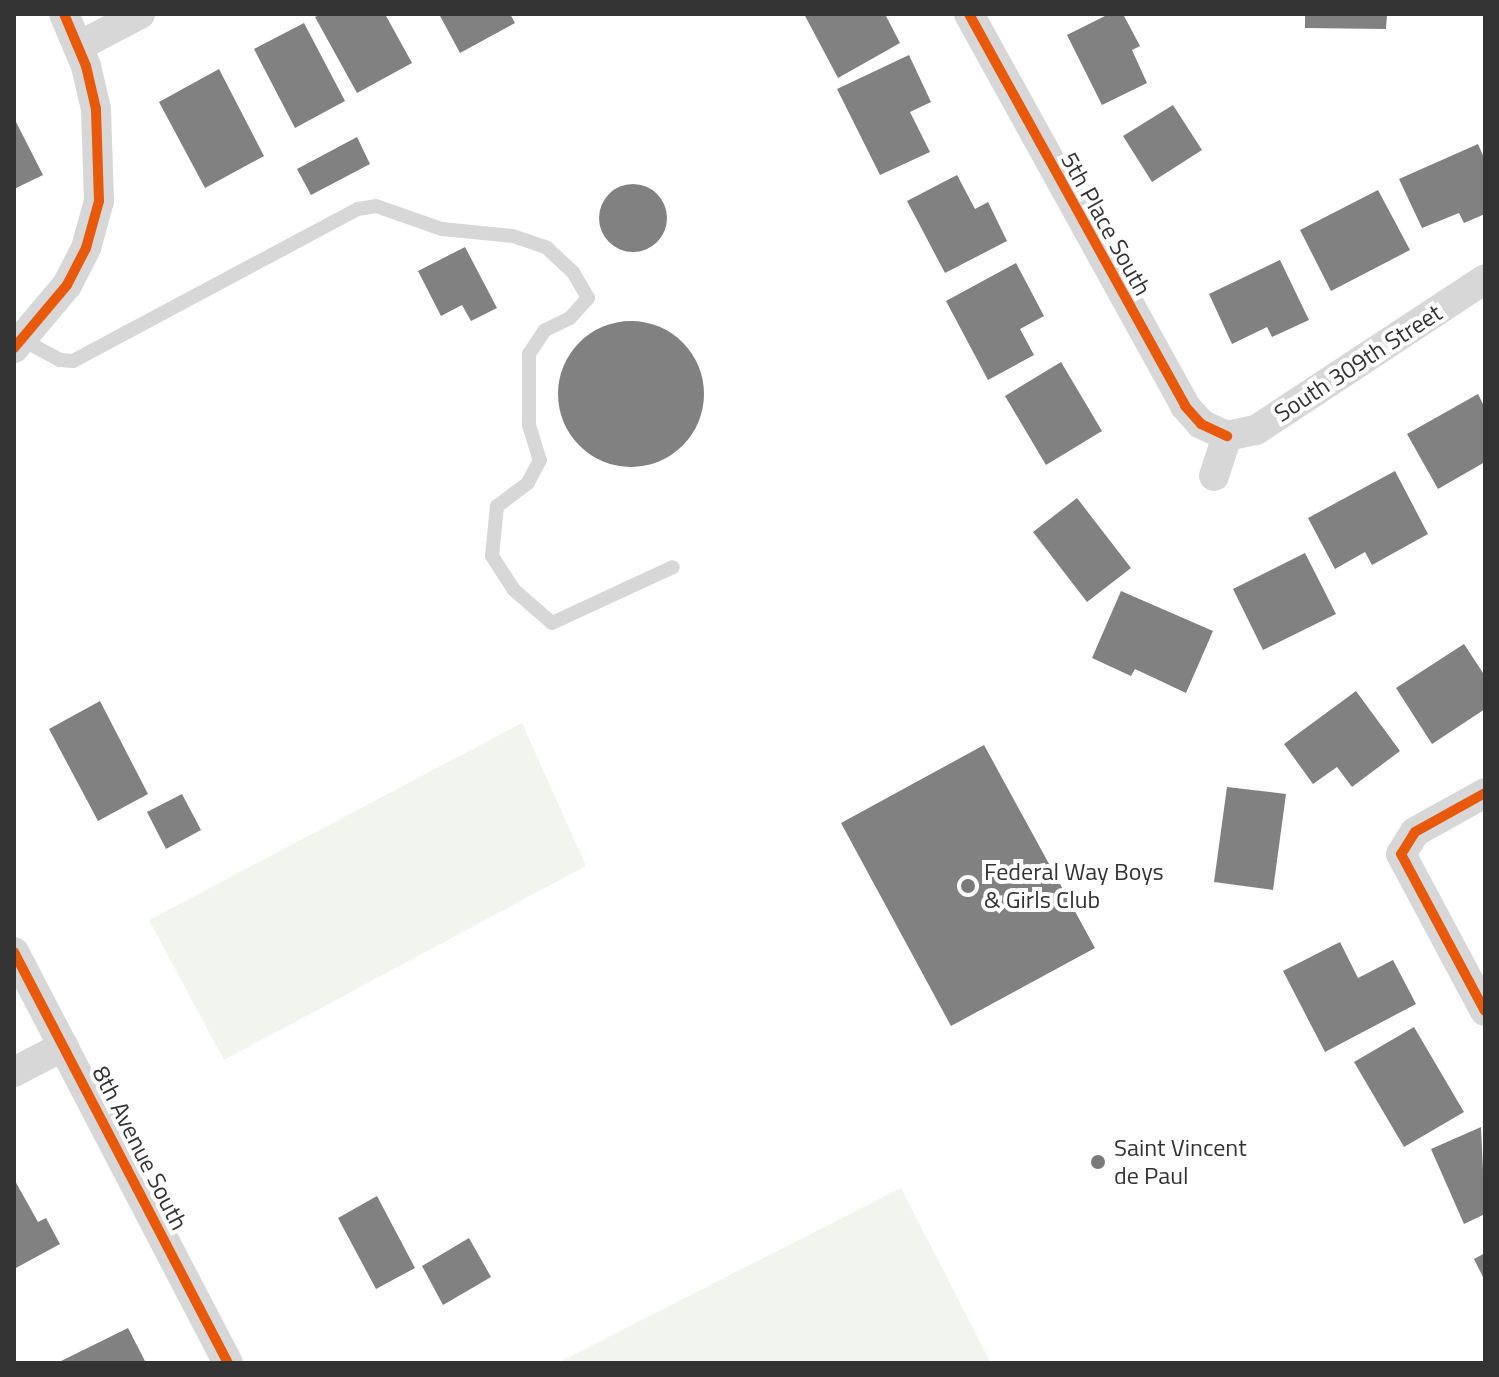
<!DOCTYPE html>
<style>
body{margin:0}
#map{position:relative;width:1499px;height:1377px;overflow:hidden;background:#fff;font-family:"Titillium Web",sans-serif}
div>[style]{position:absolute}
.green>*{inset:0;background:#f1f5ed}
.building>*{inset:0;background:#818181}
.round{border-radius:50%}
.lane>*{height:14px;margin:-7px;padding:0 7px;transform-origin:7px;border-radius:7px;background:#d7d7d7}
.street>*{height:30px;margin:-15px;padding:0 15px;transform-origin:15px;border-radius:15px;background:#d7d7d7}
.cycleway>*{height:10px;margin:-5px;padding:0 5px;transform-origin:5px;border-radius:5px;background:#e8590c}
.dots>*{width:22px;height:22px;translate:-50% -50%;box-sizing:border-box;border:4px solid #fff;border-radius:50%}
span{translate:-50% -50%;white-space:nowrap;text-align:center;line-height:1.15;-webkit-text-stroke:8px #fff;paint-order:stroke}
.street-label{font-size:24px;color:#333}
.poi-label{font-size:24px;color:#333}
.left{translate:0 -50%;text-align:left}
.frame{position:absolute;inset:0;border:16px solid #333;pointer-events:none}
</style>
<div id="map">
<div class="green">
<i style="clip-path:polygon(522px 723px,586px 866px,224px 1060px,149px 920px)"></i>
<i style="clip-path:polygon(901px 1188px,991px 1363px,557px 1363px)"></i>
</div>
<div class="building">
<i style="clip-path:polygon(321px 14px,385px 14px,412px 63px,357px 93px,315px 17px)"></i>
<i style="clip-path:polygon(439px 14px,510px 14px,515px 23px,460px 53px)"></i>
<i style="clip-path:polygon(804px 14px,885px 14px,900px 43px,838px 78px)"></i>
<i style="clip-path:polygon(1109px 14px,1123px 14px,1140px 46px,1132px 50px,1147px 83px,1102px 105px,1067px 35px)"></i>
<i style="clip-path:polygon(1305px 14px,1387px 14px,1386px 29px,1305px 28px)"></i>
<i style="clip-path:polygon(304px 23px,345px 101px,295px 128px,254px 49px)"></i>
<i style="clip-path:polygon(909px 55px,931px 102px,910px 112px,930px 152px,880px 175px,837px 89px)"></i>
<i style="clip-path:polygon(219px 69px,264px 156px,205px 188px,159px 102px)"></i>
<i style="clip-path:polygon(1173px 105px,1202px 150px,1152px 182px,1123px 136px)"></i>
<i style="clip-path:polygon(14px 118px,43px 175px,14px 189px)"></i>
<i style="clip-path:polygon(357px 137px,370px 164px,311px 195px,297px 169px)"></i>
<i style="clip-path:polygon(1478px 144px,1485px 160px,1485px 214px,1464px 223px,1459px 213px,1422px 228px,1399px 179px)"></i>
<i style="clip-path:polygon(957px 175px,975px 209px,988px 202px,1007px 241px,945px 273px,907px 201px)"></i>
<i class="round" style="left:599px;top:184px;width:68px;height:68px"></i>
<i style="clip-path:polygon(1378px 190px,1410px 250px,1331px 291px,1300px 230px)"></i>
<i style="clip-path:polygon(465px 247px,497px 308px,471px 321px,462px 305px,441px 316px,418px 271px)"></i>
<i style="clip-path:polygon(1280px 260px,1309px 320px,1272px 337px,1267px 327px,1232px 344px,1209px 294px)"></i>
<i style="clip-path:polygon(1016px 263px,1044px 316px,1020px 329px,1034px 355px,988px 380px,946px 301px)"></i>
<i class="round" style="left:558px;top:321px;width:146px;height:146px"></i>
<i style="clip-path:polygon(1061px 362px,1102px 431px,1046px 465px,1005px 396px)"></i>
<i style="clip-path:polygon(1478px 394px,1485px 408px,1485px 462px,1438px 489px,1407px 434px)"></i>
<i style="clip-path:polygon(1395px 471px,1428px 534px,1372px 565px,1365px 552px,1335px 569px,1308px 518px)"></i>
<i style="clip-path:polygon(1077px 498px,1131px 568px,1087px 602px,1033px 532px)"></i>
<i style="clip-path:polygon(1305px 553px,1336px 614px,1263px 650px,1233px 589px)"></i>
<i style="clip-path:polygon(1121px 591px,1213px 631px,1186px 693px,1135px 669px,1131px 676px,1092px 658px)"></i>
<i style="clip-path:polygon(1464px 644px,1485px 676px,1485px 709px,1432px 744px,1396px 688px)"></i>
<i style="clip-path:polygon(1356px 691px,1400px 751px,1352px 787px,1337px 767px,1313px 784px,1284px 744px)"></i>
<i style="clip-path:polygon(100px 701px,148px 794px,98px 821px,49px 729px)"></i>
<i style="clip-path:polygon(984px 745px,1095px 948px,951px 1026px,841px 823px)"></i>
<i style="clip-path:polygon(1227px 787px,1286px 794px,1273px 890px,1214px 882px)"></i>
<i style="clip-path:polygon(182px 794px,201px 830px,166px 849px,147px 812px)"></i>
<i style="clip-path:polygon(1340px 942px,1358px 978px,1393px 960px,1416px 1004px,1325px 1052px,1283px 971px)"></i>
<i style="clip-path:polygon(1414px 1027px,1464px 1112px,1404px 1147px,1354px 1062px)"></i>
<i style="clip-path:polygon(1481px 1127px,1485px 1214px,1464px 1224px,1431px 1149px)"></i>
<i style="clip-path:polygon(14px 1179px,38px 1222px,46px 1218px,60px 1244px,14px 1269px)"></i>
<i style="clip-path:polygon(377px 1196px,415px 1268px,376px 1289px,338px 1218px)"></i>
<i style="clip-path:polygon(469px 1238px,491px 1277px,443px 1305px,422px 1266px)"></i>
<i style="clip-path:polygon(1485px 1253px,1485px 1281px,1474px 1259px)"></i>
<i style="clip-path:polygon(128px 1328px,146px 1363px,57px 1363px)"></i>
</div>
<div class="lane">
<i style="left:23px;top:340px;width:42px;rotate:28.4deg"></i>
<i style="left:60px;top:360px;width:13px;rotate:4deg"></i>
<i style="left:73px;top:361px;width:323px;rotate:-28.1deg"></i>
<i style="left:358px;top:209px;width:18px;rotate:-9deg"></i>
<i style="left:376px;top:206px;width:70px;rotate:19.2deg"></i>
<i style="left:442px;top:229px;width:71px;rotate:5.6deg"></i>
<i style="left:513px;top:236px;width:36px;rotate:19deg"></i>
<i style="left:547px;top:248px;width:35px;rotate:43deg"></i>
<i style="left:573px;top:272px;width:30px;rotate:60deg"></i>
<i style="left:588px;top:298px;width:27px;rotate:132deg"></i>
<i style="left:570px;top:318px;width:28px;rotate:154deg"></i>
<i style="left:545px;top:330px;width:29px;rotate:124deg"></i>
<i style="left:529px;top:354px;width:71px;rotate:90deg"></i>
<i style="left:529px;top:425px;width:37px;rotate:73deg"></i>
<i style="left:540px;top:460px;width:26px;rotate:118deg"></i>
<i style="left:528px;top:483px;width:39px;rotate:143deg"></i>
<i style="left:497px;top:506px;width:50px;rotate:95.7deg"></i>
<i style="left:492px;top:556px;width:40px;rotate:57.1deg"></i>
<i style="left:514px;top:590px;width:50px;rotate:41deg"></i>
<i style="left:552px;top:623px;width:133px;rotate:-24.8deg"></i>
</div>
<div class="street">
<i style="left:969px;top:14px;width:448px;rotate:61.1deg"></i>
<i style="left:1185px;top:406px;width:24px;rotate:48deg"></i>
<i style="left:1201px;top:424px;width:29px;rotate:25deg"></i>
<i style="left:79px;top:46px;width:69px;rotate:-27.7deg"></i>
<i style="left:14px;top:348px;width:82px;rotate:-49.9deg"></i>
<i style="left:67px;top:285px;width:42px;rotate:-62.8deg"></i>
<i style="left:86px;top:248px;width:49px;rotate:-74.5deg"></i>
<i style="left:99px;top:201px;width:92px;rotate:-91.9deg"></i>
<i style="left:96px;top:109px;width:44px;rotate:-103.1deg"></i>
<i style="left:86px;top:66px;width:56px;rotate:-112.9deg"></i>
<i style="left:1227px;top:436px;width:30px;rotate:-12deg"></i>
<i style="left:1256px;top:430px;width:274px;rotate:-33.4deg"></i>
<i style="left:1214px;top:476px;width:42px;rotate:-72deg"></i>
<i style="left:1485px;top:793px;width:80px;rotate:150.9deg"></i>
<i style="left:1415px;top:832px;width:26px;rotate:122deg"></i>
<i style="left:1401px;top:854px;width:178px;rotate:61.9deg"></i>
<i style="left:14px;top:952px;width:463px;rotate:62.5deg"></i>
<i style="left:14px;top:1072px;width:56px;rotate:-27.5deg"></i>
</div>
<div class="cycleway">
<i style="left:969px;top:14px;width:448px;rotate:61.1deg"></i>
<i style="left:1185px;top:406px;width:24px;rotate:48deg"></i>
<i style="left:1201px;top:424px;width:29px;rotate:25deg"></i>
<i style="left:14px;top:348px;width:82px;rotate:-49.9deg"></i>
<i style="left:67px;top:285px;width:42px;rotate:-62.8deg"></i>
<i style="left:86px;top:248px;width:49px;rotate:-74.5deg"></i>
<i style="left:99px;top:201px;width:92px;rotate:-91.9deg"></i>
<i style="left:96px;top:109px;width:44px;rotate:-103.1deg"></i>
<i style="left:86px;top:66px;width:56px;rotate:-112.9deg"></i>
<i style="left:1485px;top:793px;width:80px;rotate:150.9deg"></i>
<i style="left:1415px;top:832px;width:26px;rotate:122deg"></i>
<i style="left:1401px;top:854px;width:178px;rotate:61.9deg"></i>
<i style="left:14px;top:952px;width:463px;rotate:62.5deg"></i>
</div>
<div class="dots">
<i style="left:968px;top:886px;background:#7a7a7a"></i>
<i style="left:1098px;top:1162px;background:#7a7a7a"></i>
</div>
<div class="street-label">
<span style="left:1106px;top:224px;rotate:61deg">5th Place South</span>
<span style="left:1358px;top:363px;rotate:-33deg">South 309th Street</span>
<span style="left:140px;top:1148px;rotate:63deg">8th Avenue South</span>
</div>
<div class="poi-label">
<span class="left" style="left:984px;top:886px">Federal Way Boys<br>&amp; Girls Club</span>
<span class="left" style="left:1114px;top:1162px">Saint Vincent<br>de Paul</span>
</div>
<div class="frame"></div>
</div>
